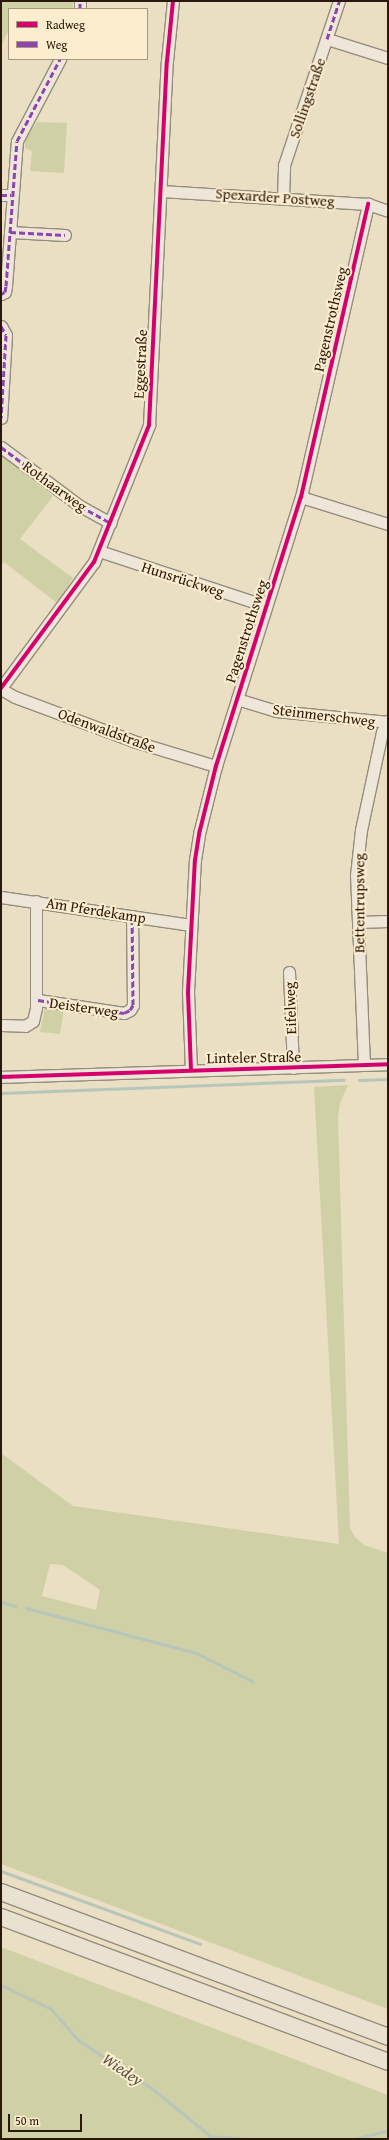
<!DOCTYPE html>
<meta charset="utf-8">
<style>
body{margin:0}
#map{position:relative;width:389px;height:2140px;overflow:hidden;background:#eadec3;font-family:"Gentium Book Plus",serif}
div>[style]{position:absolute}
.green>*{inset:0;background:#d0d0a7}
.stream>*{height:3px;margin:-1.5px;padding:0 1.5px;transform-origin:1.5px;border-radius:1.5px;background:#b7c6ba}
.roads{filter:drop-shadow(1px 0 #958d7c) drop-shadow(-1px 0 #958d7c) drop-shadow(0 1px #958d7c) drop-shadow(0 -1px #958d7c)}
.minor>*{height:11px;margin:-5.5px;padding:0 5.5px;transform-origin:5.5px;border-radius:5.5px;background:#ede6d9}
.highway>*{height:16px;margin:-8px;padding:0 8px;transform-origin:8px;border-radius:8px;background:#e9e1d2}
.quiet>*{height:3px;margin-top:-1.5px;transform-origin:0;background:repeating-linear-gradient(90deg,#8e44ad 0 6px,transparent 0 9px)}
.cycleway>*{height:4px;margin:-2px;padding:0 2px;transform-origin:2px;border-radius:2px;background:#d6006c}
span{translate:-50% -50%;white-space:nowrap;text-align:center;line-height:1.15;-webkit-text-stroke:4px #fcedce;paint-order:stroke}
.street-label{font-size:15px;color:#29180b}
.water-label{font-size:16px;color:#535147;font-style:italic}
.frame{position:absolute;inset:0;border:2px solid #29180b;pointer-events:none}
.legend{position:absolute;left:8px;top:8px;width:140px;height:52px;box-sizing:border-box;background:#fcedce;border:1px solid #a89880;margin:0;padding:5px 7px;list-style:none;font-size:12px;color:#29180b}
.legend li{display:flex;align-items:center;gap:8px;height:20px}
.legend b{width:20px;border:1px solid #a89880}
.scale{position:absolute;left:8px;top:2114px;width:74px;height:18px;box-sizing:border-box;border:2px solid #29180b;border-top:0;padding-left:5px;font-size:12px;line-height:14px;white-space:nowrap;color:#29180b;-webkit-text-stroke:3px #fcedce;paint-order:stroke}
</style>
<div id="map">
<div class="green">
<i style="clip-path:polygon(1px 1px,73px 1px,73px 9px,9px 9px,9px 30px,1px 45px)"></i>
<i style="clip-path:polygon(37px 122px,67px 123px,64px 173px,30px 171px,32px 151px,25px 148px,25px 140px)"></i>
<i style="clip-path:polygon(1px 455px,53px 496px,20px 539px,73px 578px,57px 603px,4px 562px,1px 566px)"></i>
<i style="clip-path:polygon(45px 1007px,64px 1009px,60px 1034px,40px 1032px)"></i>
<i style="clip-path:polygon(evenodd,348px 1085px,340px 1103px,338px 1117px,350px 1528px,355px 1537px,364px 1545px,388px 1553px,388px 2009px,1px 1864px,1px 1453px,73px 1506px,339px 1544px,314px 1087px,348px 1085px,50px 1564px,63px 1565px,100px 1590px,96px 1610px,42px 1596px,50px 1564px)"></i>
<i style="clip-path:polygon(1px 1947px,388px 2095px,388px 2139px,1px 2139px)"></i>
</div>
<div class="stream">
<i style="left:359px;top:1080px;width:29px;rotate:-2deg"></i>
<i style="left:1px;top:1093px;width:343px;rotate:-2.2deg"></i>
<i style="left:1px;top:1602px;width:15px;rotate:16deg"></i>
<i style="left:26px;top:1608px;width:176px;rotate:14.8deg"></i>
<i style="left:196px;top:1653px;width:63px;rotate:26.6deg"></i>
<i style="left:1px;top:1871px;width:212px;rotate:20.1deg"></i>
<i style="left:1px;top:1985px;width:55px;rotate:25.6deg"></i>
<i style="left:51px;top:2009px;width:41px;rotate:48.9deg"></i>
<i style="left:78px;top:2040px;width:91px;rotate:33.3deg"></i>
<i style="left:154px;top:2090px;width:72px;rotate:39.4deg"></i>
<i style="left:210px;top:2136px;width:40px;rotate:4.3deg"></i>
<i style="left:355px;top:2139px;width:34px;rotate:-15deg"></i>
</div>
<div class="roads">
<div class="minor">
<i style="left:80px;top:9px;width:8px;rotate:-90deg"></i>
<i style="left:327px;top:39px;width:64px;rotate:17.3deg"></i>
<i style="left:161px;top:191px;width:207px;rotate:3.6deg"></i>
<i style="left:368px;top:204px;width:21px;rotate:19deg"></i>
<i style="left:1px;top:195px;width:10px"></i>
<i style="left:283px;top:197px;width:32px;rotate:-88deg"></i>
<i style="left:284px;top:165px;width:173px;rotate:-71.5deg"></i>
<i style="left:10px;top:232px;width:55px;rotate:3.1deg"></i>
<i style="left:1px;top:294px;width:4px;rotate:-27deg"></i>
<i style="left:5px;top:292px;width:6px;rotate:-81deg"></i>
<i style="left:6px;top:286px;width:145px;rotate:-85.7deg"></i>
<i style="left:17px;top:141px;width:93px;rotate:-62.3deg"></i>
<i style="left:1px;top:326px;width:10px;rotate:61deg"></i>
<i style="left:6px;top:335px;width:83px;rotate:93.4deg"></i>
<i style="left:1px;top:447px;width:99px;rotate:36.8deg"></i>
<i style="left:80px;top:506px;width:35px;rotate:29deg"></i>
<i style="left:301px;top:497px;width:91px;rotate:17.2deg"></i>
<i style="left:99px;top:551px;width:176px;rotate:18.2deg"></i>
<i style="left:1px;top:688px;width:157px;rotate:-53.6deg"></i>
<i style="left:94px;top:562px;width:148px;rotate:-68.1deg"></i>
<i style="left:149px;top:425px;width:364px;rotate:-87.2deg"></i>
<i style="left:167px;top:61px;width:60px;rotate:-84.3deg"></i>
<i style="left:1px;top:689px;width:16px;rotate:30deg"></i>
<i style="left:15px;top:697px;width:126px;rotate:20.4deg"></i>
<i style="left:133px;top:741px;width:87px;rotate:16.8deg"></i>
<i style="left:237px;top:699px;width:41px;rotate:17.1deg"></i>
<i style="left:276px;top:711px;width:113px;rotate:5.6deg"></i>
<i style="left:1px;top:897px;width:192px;rotate:8.4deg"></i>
<i style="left:358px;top:922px;width:30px;rotate:-2deg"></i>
<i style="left:289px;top:972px;width:96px;rotate:87.6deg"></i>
<i style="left:38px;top:1000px;width:87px;rotate:8.6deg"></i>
<i style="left:124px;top:1013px;width:7px;rotate:-27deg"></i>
<i style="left:130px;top:1010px;width:6px;rotate:-59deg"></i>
<i style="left:133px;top:1005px;width:89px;rotate:-90.6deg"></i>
<i style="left:1px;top:1025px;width:24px;rotate:2deg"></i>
<i style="left:25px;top:1026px;width:9px;rotate:-32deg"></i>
<i style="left:33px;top:1021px;width:13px;rotate:-77deg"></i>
<i style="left:36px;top:1008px;width:107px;rotate:-90deg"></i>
<i style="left:364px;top:1065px;width:190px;rotate:-92.4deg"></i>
<i style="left:356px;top:875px;width:45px;rotate:-83.7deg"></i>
<i style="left:361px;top:830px;width:100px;rotate:-77.9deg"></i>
<i style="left:382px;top:732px;width:13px;rotate:-61deg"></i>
<i style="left:191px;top:1070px;width:78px;rotate:-92.2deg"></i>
<i style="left:188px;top:992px;width:132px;rotate:-87deg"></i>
<i style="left:195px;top:860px;width:30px;rotate:-81deg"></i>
<i style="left:200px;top:830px;width:66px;rotate:-76deg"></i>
<i style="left:216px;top:766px;width:282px;rotate:-72.5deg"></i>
<i style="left:301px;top:497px;width:301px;rotate:-77.1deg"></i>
<i style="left:1px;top:1077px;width:387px;rotate:-1.9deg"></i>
</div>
<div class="highway">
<i style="left:1px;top:1892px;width:413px;rotate:20.5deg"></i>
<i style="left:1px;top:1917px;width:413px;rotate:20.5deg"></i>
</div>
</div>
<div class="quiet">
<i style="left:80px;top:9px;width:8px;rotate:-90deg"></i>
<i style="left:327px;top:39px;width:40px;rotate:-72deg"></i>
<i style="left:1px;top:195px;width:10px"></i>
<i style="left:10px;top:232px;width:55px;rotate:3.1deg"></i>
<i style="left:1px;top:294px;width:4px;rotate:-27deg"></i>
<i style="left:5px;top:292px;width:6px;rotate:-81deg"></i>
<i style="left:6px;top:286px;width:145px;rotate:-85.7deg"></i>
<i style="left:17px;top:141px;width:93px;rotate:-62.3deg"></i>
<i style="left:1px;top:326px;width:10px;rotate:61deg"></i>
<i style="left:6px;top:335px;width:83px;rotate:93.4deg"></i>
<i style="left:1px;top:447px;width:99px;rotate:36.8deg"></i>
<i style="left:80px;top:506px;width:35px;rotate:29deg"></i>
<i style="left:38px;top:1000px;width:87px;rotate:8.6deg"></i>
<i style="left:124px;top:1013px;width:7px;rotate:-27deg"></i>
<i style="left:130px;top:1010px;width:6px;rotate:-59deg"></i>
<i style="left:133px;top:1005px;width:89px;rotate:-90.6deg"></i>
</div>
<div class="cycleway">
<i style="left:1px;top:688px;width:157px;rotate:-53.6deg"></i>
<i style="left:94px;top:562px;width:148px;rotate:-68.1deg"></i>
<i style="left:149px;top:425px;width:364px;rotate:-87.2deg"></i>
<i style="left:167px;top:61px;width:60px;rotate:-84.3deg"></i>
<i style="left:191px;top:1070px;width:78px;rotate:-92.2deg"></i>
<i style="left:188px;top:992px;width:132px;rotate:-87deg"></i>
<i style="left:195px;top:860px;width:30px;rotate:-81deg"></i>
<i style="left:200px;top:830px;width:66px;rotate:-76deg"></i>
<i style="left:216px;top:766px;width:282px;rotate:-72.5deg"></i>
<i style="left:301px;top:497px;width:301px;rotate:-77.1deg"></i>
<i style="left:1px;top:1077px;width:387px;rotate:-1.9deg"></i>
</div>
<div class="street-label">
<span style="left:307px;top:98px;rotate:-71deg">Sollingstraße</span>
<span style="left:275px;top:197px;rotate:4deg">Spexarder Postweg</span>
<span style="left:330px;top:319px;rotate:-77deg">Pagenstrothsweg</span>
<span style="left:140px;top:364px;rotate:-87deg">Eggestraße</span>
<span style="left:55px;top:486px;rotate:36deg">Rothaarweg</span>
<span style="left:183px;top:579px;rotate:18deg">Hunsrückweg</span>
<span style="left:246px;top:631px;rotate:-72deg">Pagenstrothsweg</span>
<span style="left:324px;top:715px;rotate:7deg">Steinmerschweg</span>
<span style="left:107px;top:730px;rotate:20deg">Odenwaldstraße</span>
<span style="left:359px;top:903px;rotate:-90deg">Bettentrupsweg</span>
<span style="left:96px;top:910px;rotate:9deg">Am Pferdekamp</span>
<span style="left:84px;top:1007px;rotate:8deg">Deisterweg</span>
<span style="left:290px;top:1008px;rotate:-92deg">Eifelweg</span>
<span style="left:254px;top:1057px;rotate:-1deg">Linteler Straße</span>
</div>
<div class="water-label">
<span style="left:123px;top:2069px;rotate:34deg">Wiedey</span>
</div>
<div class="frame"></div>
<ul class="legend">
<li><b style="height:5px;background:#d6006c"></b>Radweg</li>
<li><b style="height:5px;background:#8e44ad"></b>Weg</li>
</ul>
<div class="scale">50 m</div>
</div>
